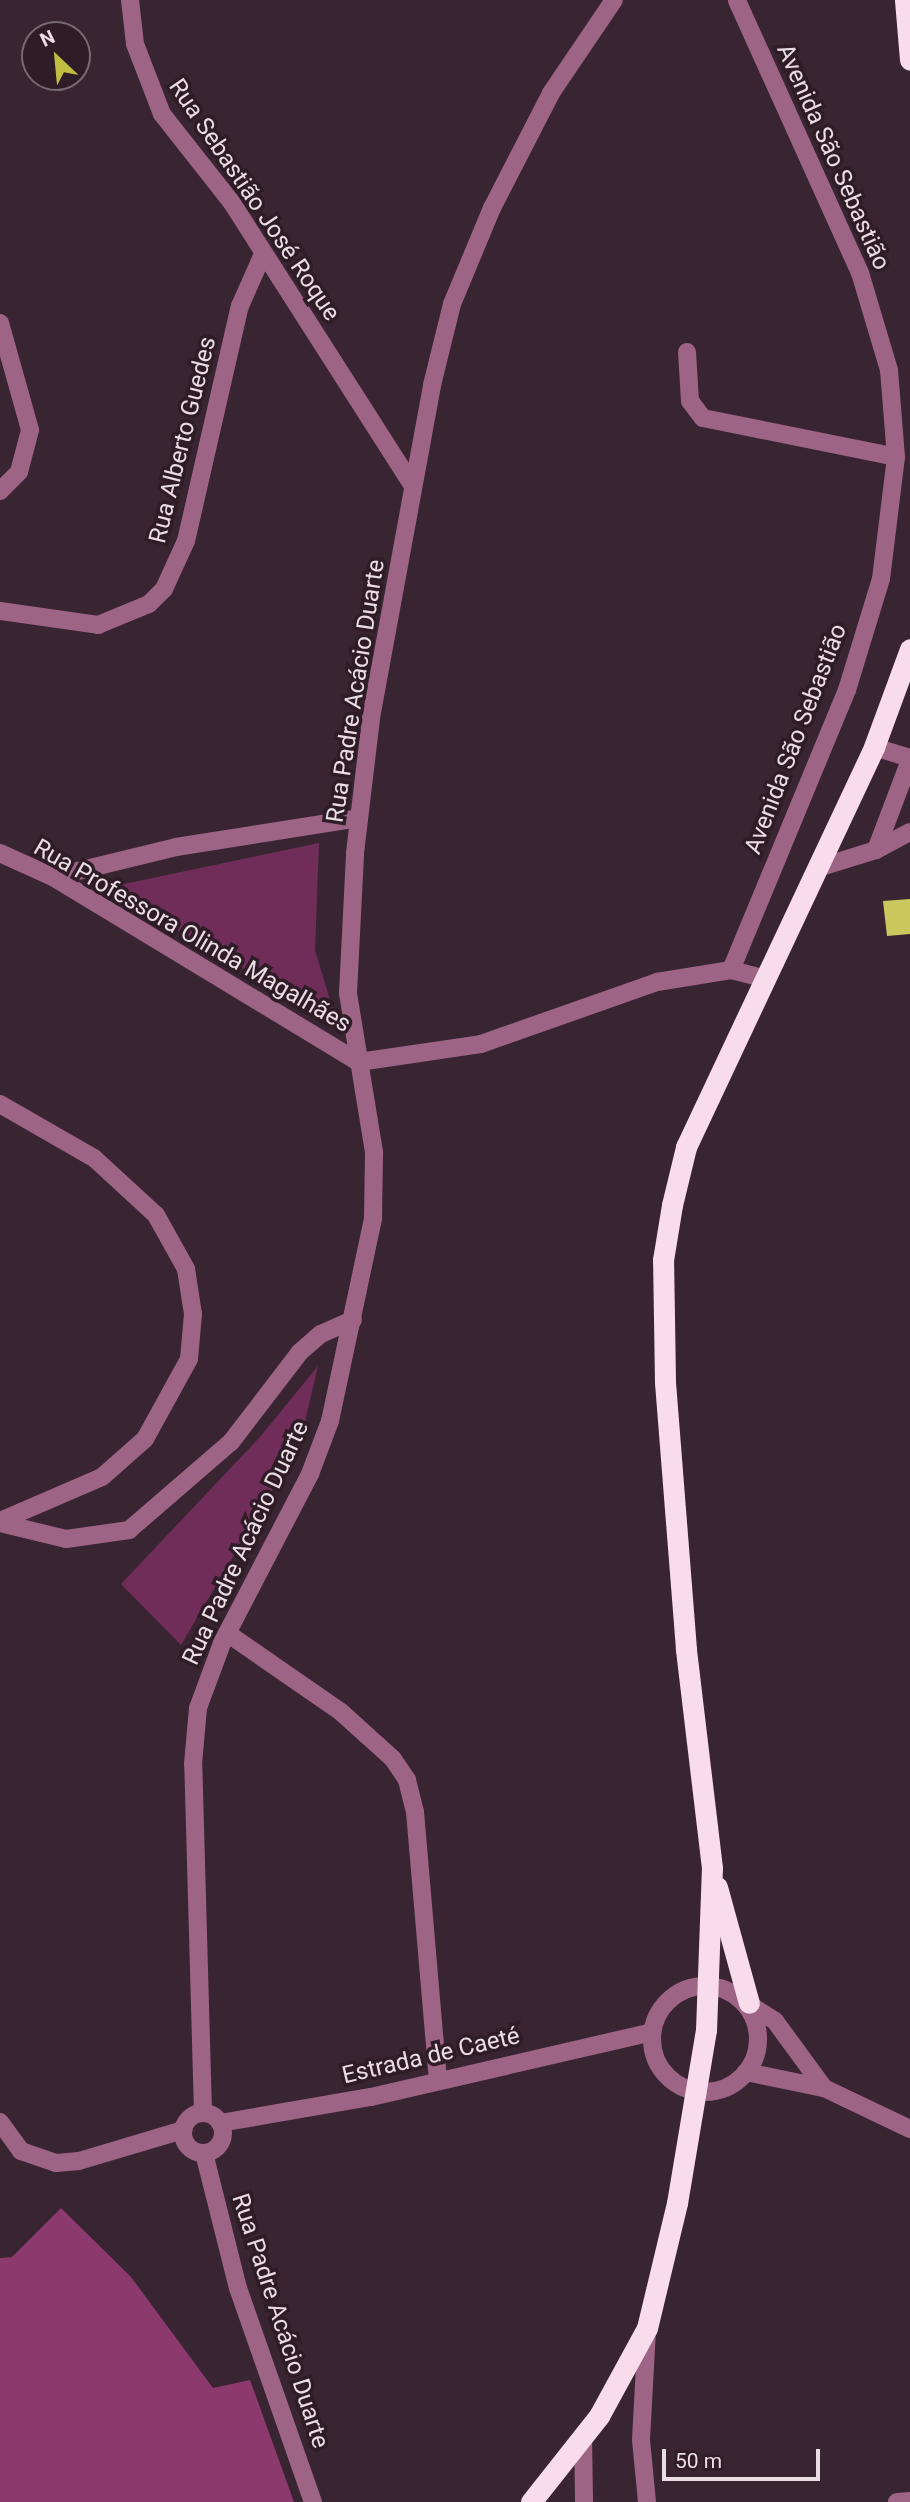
<!DOCTYPE html>
<meta charset="utf-8">
<style>
body{margin:0}
#map{position:relative;width:910px;height:2502px;overflow:hidden;background:#392531;font-family:Roboto,sans-serif}
div>[style]{position:absolute}
.green>*{inset:0;background:#712d59}
.forest>*{inset:0;background:#8c396e}
.building>*{inset:0;background:#cac75c}
.minor>*{height:18px;margin:-9px;padding:0 9px;transform-origin:9px;border-radius:9px;background:#9d6486}
.minor>.ring{margin:-9px;padding:0;box-sizing:content-box;background:none;border:18px solid #9d6486;border-radius:50%}
.highway>*{height:21px;margin:-10.5px;padding:0 10.5px;transform-origin:10.5px;border-radius:10.5px;background:#f8dceb}
span{translate:-50% -50%;white-space:nowrap;text-align:center;line-height:1.15;-webkit-text-stroke:7px #2e1c27;paint-order:stroke}
.street-label{font-size:24px;color:#eadde4}
.north{position:absolute;left:21px;top:21px;width:70px;height:70px;box-sizing:border-box;background:#2e1c27;border:2px solid #796973;border-radius:50%;rotate:334deg;font-size:19px;font-weight:700;line-height:28px;text-align:center;color:#eadde4}
.north::after{content:'';display:block;margin:auto;width:24px;height:32px;background:#c1bd40;clip-path:polygon(50% 0,100% 100%,50% 72%,0 100%)}
.scale{position:absolute;left:662px;top:2449px;width:158px;height:32px;box-sizing:border-box;border:4px solid #eadde4;border-top:0;padding-left:9px;font-size:21px;line-height:24px;white-space:nowrap;color:#eadde4;-webkit-text-stroke:5px #2e1c27;paint-order:stroke}
</style>
<div id="map">
<div class="green">
<i style="clip-path:polygon(319px 843px,315px 950px,337px 1023px,105px 888px)"></i>
<i style="clip-path:polygon(318px 1366px,300px 1443px,181px 1645px,121px 1584px,260px 1437px)"></i>
</div>
<div class="forest">
<i style="clip-path:polygon(61px 2208px,131px 2277px,213px 2388px,250px 2380px,294px 2502px,0 2502px,0 2258px,12px 2257px)"></i>
</div>
<div class="building">
<i style="clip-path:polygon(910px 899px,910px 934px,887px 936px,883px 901px)"></i>
</div>
<div class="minor">
<i style="left:130px;top:0;width:44px;rotate:83.5deg"></i>
<i style="left:135px;top:44px;width:75px;rotate:68.9deg"></i>
<i style="left:162px;top:114px;width:113px;rotate:51.8deg"></i>
<i style="left:232px;top:203px;width:336px;rotate:57.4deg"></i>
<i style="left:0;top:323px;width:111px;rotate:74.3deg"></i>
<i style="left:30px;top:430px;width:43px;rotate:104.7deg"></i>
<i style="left:19px;top:472px;width:27px;rotate:135deg"></i>
<i style="left:687px;top:352px;width:49px;rotate:86.5deg"></i>
<i style="left:690px;top:401px;width:21px;rotate:53deg"></i>
<i style="left:703px;top:418px;width:197px;rotate:11.4deg"></i>
<i style="left:0;top:611px;width:99px;rotate:8.1deg"></i>
<i style="left:98px;top:625px;width:55px;rotate:-22.4deg"></i>
<i style="left:149px;top:604px;width:21px;rotate:-45deg"></i>
<i style="left:164px;top:589px;width:53px;rotate:-65.4deg"></i>
<i style="left:186px;top:541px;width:241px;rotate:-77.1deg"></i>
<i style="left:240px;top:306px;width:57px;rotate:-66.1deg"></i>
<i style="left:874px;top:747px;width:38px;rotate:17deg"></i>
<i style="left:876px;top:850px;width:38px;rotate:-28deg"></i>
<i style="left:0;top:853px;width:58px;rotate:24.4deg"></i>
<i style="left:53px;top:877px;width:358px;rotate:31.2deg"></i>
<i style="left:359px;top:1062px;width:123px;rotate:-8.4deg"></i>
<i style="left:481px;top:1044px;width:187px;rotate:-19.4deg"></i>
<i style="left:657px;top:982px;width:75px;rotate:-9.2deg"></i>
<i style="left:731px;top:970px;width:303px;rotate:-67.5deg"></i>
<i style="left:847px;top:690px;width:116px;rotate:-73deg"></i>
<i style="left:881px;top:579px;width:123px;rotate:-83deg"></i>
<i style="left:896px;top:457px;width:87px;rotate:-94.6deg"></i>
<i style="left:889px;top:370px;width:101px;rotate:-106.6deg"></i>
<i style="left:860px;top:273px;width:299px;rotate:-114.3deg"></i>
<i style="left:818px;top:868px;width:61px;rotate:-17.2deg"></i>
<i style="left:876px;top:850px;width:96px;rotate:-69.3deg"></i>
<i style="left:53px;top:877px;width:127px;rotate:-13.7deg"></i>
<i style="left:176px;top:847px;width:185px;rotate:-9deg"></i>
<i style="left:731px;top:970px;width:33px;rotate:14deg"></i>
<i style="left:0;top:1104px;width:108px;rotate:29.9deg"></i>
<i style="left:94px;top:1158px;width:84px;rotate:42.6deg"></i>
<i style="left:156px;top:1215px;width:62px;rotate:60.9deg"></i>
<i style="left:186px;top:1269px;width:46px;rotate:81.2deg"></i>
<i style="left:193px;top:1314px;width:45px;rotate:95.1deg"></i>
<i style="left:189px;top:1359px;width:91px;rotate:118.8deg"></i>
<i style="left:145px;top:1439px;width:57px;rotate:138.5deg"></i>
<i style="left:102px;top:1477px;width:111px;rotate:156.7deg"></i>
<i style="left:0;top:1523px;width:68px;rotate:13.6deg"></i>
<i style="left:66px;top:1539px;width:64px;rotate:-8.1deg"></i>
<i style="left:129px;top:1530px;width:135px;rotate:-40.8deg"></i>
<i style="left:231px;top:1442px;width:113px;rotate:-52.5deg"></i>
<i style="left:300px;top:1352px;width:28px;rotate:-41deg"></i>
<i style="left:321px;top:1334px;width:35px;rotate:-24deg"></i>
<i style="left:227px;top:1633px;width:139px;rotate:34.7deg"></i>
<i style="left:341px;top:1712px;width:70px;rotate:42.1deg"></i>
<i style="left:393px;top:1759px;width:25px;rotate:56deg"></i>
<i style="left:407px;top:1780px;width:33px;rotate:76deg"></i>
<i style="left:415px;top:1812px;width:268px;rotate:85.1deg"></i>
<i class="ring" style="left:652px;top:1986px;width:88px;height:88px"></i>
<i style="left:753px;top:2007px;width:26px;rotate:32deg"></i>
<i style="left:775px;top:2021px;width:83px;rotate:53.8deg"></i>
<i style="left:746px;top:2072px;width:80px;rotate:11.6deg"></i>
<i style="left:824px;top:2088px;width:95px;rotate:25.5deg"></i>
<i style="left:203px;top:2113px;width:349px;rotate:-91.6deg"></i>
<i style="left:193px;top:1764px;width:56px;rotate:-84.9deg"></i>
<i style="left:198px;top:1708px;width:69px;rotate:-69.7deg"></i>
<i style="left:222px;top:1643px;width:191px;rotate:-62.5deg"></i>
<i style="left:310px;top:1474px;width:57px;rotate:-69.3deg"></i>
<i style="left:330px;top:1421px;width:208px;rotate:-78deg"></i>
<i style="left:373px;top:1218px;width:66px;rotate:-89.1deg"></i>
<i style="left:374px;top:1152px;width:161px;rotate:-99.3deg"></i>
<i style="left:348px;top:993px;width:140px;rotate:-87.1deg"></i>
<i style="left:355px;top:853px;width:136px;rotate:-83.2deg"></i>
<i style="left:371px;top:718px;width:339px;rotate:-79.6deg"></i>
<i style="left:432px;top:385px;width:83px;rotate:-76.1deg"></i>
<i style="left:452px;top:304px;width:104px;rotate:-67.4deg"></i>
<i style="left:492px;top:208px;width:129px;rotate:-62.8deg"></i>
<i style="left:551px;top:93px;width:112px;rotate:-55.9deg"></i>
<i class="ring" style="left:183px;top:2113px;width:22px;height:22px"></i>
<i style="left:0;top:2122px;width:36px;rotate:54deg"></i>
<i style="left:21px;top:2151px;width:37px;rotate:19deg"></i>
<i style="left:56px;top:2163px;width:23px;rotate:-5deg"></i>
<i style="left:79px;top:2161px;width:109px;rotate:-16.6deg"></i>
<i style="left:220px;top:2123px;width:153px;rotate:-9.8deg"></i>
<i style="left:371px;top:2097px;width:288px;rotate:-13deg"></i>
<i style="left:204px;top:2153px;width:139px;rotate:75.9deg"></i>
<i style="left:238px;top:2288px;width:227px;rotate:70.7deg"></i>
<i style="left:583px;top:2435px;width:67px;rotate:89.1deg"></i>
<i style="left:647px;top:2502px;width:62px;rotate:-95.5deg"></i>
<i style="left:641px;top:2440px;width:112px;rotate:-86.9deg"></i>
<i style="left:897px;top:2502px;width:13px;rotate:-4deg"></i>
</div>
<div class="highway">
<i style="left:905px;top:0;width:60px;rotate:85.2deg"></i>
<i style="left:717px;top:1887px;width:120px;rotate:74.6deg"></i>
<i style="left:531px;top:2502px;width:110px;rotate:-51.7deg"></i>
<i style="left:599px;top:2416px;width:100px;rotate:-61.4deg"></i>
<i style="left:647px;top:2328px;width:129px;rotate:-76.5deg"></i>
<i style="left:677px;top:2203px;width:175px;rotate:-80.5deg"></i>
<i style="left:706px;top:2030px;width:162px;rotate:-87.9deg"></i>
<i style="left:712px;top:1868px;width:221px;rotate:-96.8deg"></i>
<i style="left:686px;top:1649px;width:268px;rotate:-94.5deg"></i>
<i style="left:665px;top:1382px;width:122px;rotate:-90.9deg"></i>
<i style="left:663px;top:1260px;width:56px;rotate:-80.7deg"></i>
<i style="left:672px;top:1205px;width:60px;rotate:-76.4deg"></i>
<i style="left:686px;top:1147px;width:442px;rotate:-64.8deg"></i>
<i style="left:874px;top:747px;width:104px;rotate:-69.8deg"></i>
</div>
<div class="street-label">
<span style="left:833px;top:157px;rotate:66deg">Avenida São Sebastião</span>
<span style="left:254px;top:200px;rotate:56deg">Rua Sebastião José Roque</span>
<span style="left:183px;top:440px;rotate:-76deg">Rua Alberto Guedes</span>
<span style="left:356px;top:691px;rotate:-81deg">Rua Padre Acácio Duarte</span>
<span style="left:796px;top:739px;rotate:-69deg">Avenida São Sebastião</span>
<span style="left:192px;top:936px;rotate:30deg">Rua Professora Olinda Magalhães</span>
<span style="left:246px;top:1543px;rotate:-65deg">Rua Padre Acácio Duarte</span>
<span style="left:431px;top:2056px;rotate:-13deg">Estrada de Caeté</span>
<span style="left:280px;top:2321px;rotate:72deg">Rua Padre Acácio Duarte</span>
</div>
<div class="north">N</div>
<div class="scale">50 m</div>
</div>
